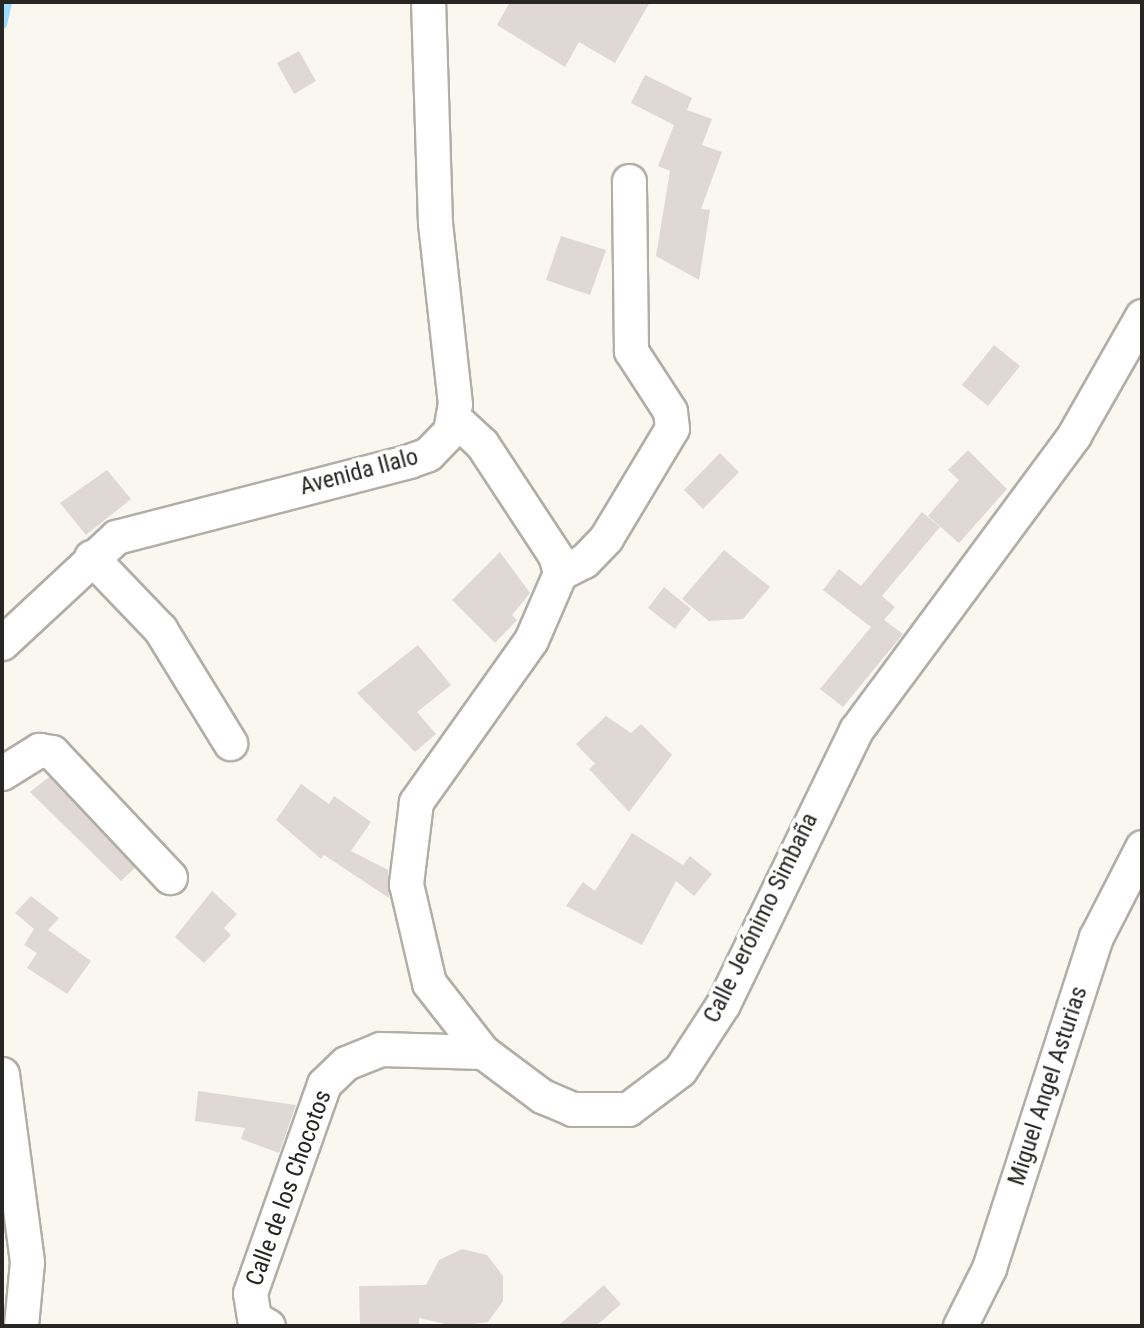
<!DOCTYPE html>
<meta charset="utf-8">
<style>
body{margin:0}
#map{position:relative;width:1144px;height:1328px;overflow:hidden;background:#faf7f0;font-family:"Roboto Condensed",sans-serif}
div>[style]{position:absolute}
.stream>*{height:9px;margin:-4.5px;padding:0 4.5px;transform-origin:4.5px;border-radius:4.5px;background:#9edcfd}
.building>*{inset:0;background:#dfd8d5}
.roads{filter:drop-shadow(2px 0 #b1aea8) drop-shadow(-2px 0 #b1aea8) drop-shadow(0 2px #b1aea8) drop-shadow(0 -2px #b1aea8)}
.minor>*{height:33px;margin:-16.5px;padding:0 16.5px;transform-origin:16.5px;border-radius:16.5px;background:#fff}
span{translate:-50% -50%;white-space:nowrap;text-align:center;line-height:1.15;-webkit-text-stroke:7px #fff;paint-order:stroke}
.street-label{font-size:24px;color:#272624}
.frame{position:absolute;inset:0;border:4px solid #272624;pointer-events:none}
</style>
<div id="map">
<div class="stream">
<i style="left:2px;top:24px;width:23px;rotate:-77deg"></i>
</div>
<div class="building">
<i style="clip-path:polygon(510px 2px,650px 2px,615px 63px,579px 42px,565px 67px,497px 25px)"></i>
<i style="clip-path:polygon(299px 51px,316px 81px,294px 94px,277px 63px)"></i>
<i style="clip-path:polygon(645px 75px,692px 98px,687px 110px,712px 119px,702px 145px,722px 152px,701px 209px,710px 210px,699px 280px,656px 256px,670px 171px,658px 166px,674px 125px,631px 103px)"></i>
<i style="clip-path:polygon(561px 236px,606px 250px,590px 295px,546px 280px)"></i>
<i style="clip-path:polygon(994px 345px,1020px 366px,988px 406px,962px 385px)"></i>
<i style="clip-path:polygon(968px 450px,1007px 489px,959px 543px,928px 516px,959px 480px,948px 470px)"></i>
<i style="clip-path:polygon(720px 453px,739px 472px,703px 509px,684px 490px)"></i>
<i style="clip-path:polygon(107px 470px,131px 499px,86px 535px,60px 503px)"></i>
<i style="clip-path:polygon(922px 512px,940px 527px,882px 596px,895px 607px,884px 620px,903px 634px,843px 707px,820px 689px,871px 627px,823px 590px,839px 569px,861px 586px)"></i>
<i style="clip-path:polygon(724px 550px,770px 587px,743px 619px,709px 621px,682px 599px)"></i>
<i style="clip-path:polygon(500px 552px,530px 593px,512px 615px,517px 620px,495px 643px,452px 600px)"></i>
<i style="clip-path:polygon(664px 587px,691px 609px,675px 629px,648px 608px)"></i>
<i style="clip-path:polygon(418px 645px,451px 685px,417px 712px,436px 734px,415px 752px,357px 693px)"></i>
<i style="clip-path:polygon(606px 716px,631px 733px,641px 724px,672px 755px,629px 812px,589px 769px,595px 764px,576px 744px)"></i>
<i style="clip-path:polygon(49px 777px,135px 868px,121px 881px,30px 792px)"></i>
<i style="clip-path:polygon(301px 784px,329px 804px,334px 796px,371px 822px,351px 851px,388px 870px,389px 898px,324px 855px,321px 859px,276px 820px)"></i>
<i style="clip-path:polygon(632px 833px,683px 865px,690px 856px,712px 874px,694px 896px,676px 881px,642px 945px,566px 906px,583px 882px,595px 891px)"></i>
<i style="clip-path:polygon(212px 891px,237px 914px,224px 928px,231px 935px,204px 963px,175px 937px)"></i>
<i style="clip-path:polygon(31px 896px,59px 918px,48px 930px,91px 961px,67px 994px,27px 968px,37px 953px,24px 945px,34px 929px,15px 913px)"></i>
<i style="clip-path:polygon(198px 1091px,296px 1105px,279px 1153px,241px 1139px,245px 1128px,195px 1121px)"></i>
<i style="clip-path:polygon(462px 1249px,487px 1255px,503px 1276px,503px 1301px,488px 1322px,454px 1326px,419px 1318px,419px 1326px,360px 1326px,359px 1286px,426px 1285px,439px 1260px)"></i>
<i style="clip-path:polygon(604px 1285px,621px 1304px,596px 1326px,558px 1326px)"></i>
</div>
<div class="roads">
<div class="minor">
<i style="left:454px;top:418px;width:38px;rotate:43deg"></i>
<i style="left:482px;top:444px;width:133px;rotate:56.7deg"></i>
<i style="left:555px;top:555px;width:19px;rotate:74deg"></i>
<i style="left:560px;top:573px;width:73px;rotate:113.4deg"></i>
<i style="left:531px;top:640px;width:199px;rotate:125.4deg"></i>
<i style="left:416px;top:802px;width:83px;rotate:97deg"></i>
<i style="left:406px;top:884px;width:102px;rotate:76.9deg"></i>
<i style="left:429px;top:983px;width:88px;rotate:52deg"></i>
<i style="left:483px;top:1052px;width:74px;rotate:36.7deg"></i>
<i style="left:542px;top:1096px;width:33px;rotate:23deg"></i>
<i style="left:572px;top:1109px;width:56px"></i>
<i style="left:628px;top:1109px;width:65px;rotate:-36.9deg"></i>
<i style="left:680px;top:1070px;width:79px;rotate:-56.9deg"></i>
<i style="left:723px;top:1004px;width:305px;rotate:-64.1deg"></i>
<i style="left:856px;top:730px;width:367px;rotate:-53.5deg"></i>
<i style="left:1074px;top:435px;width:137px;rotate:-60.3deg"></i>
<i style="left:91px;top:557px;width:100px;rotate:46.2deg"></i>
<i style="left:160px;top:629px;width:134px;rotate:58.4deg"></i>
<i style="left:560px;top:573px;width:27px;rotate:-27deg"></i>
<i style="left:584px;top:561px;width:32px;rotate:-46deg"></i>
<i style="left:606px;top:538px;width:128px;rotate:-59deg"></i>
<i style="left:672px;top:428px;width:17px;rotate:-97deg"></i>
<i style="left:670px;top:411px;width:72px;rotate:-123deg"></i>
<i style="left:631px;top:351px;width:170px;rotate:-90.7deg"></i>
<i style="left:2px;top:643px;width:156px;rotate:-42.9deg"></i>
<i style="left:116px;top:537px;width:303px;rotate:-14.5deg"></i>
<i style="left:409px;top:461px;width:20px;rotate:-20deg"></i>
<i style="left:428px;top:454px;width:32px;rotate:-46deg"></i>
<i style="left:450px;top:431px;width:27px;rotate:-80deg"></i>
<i style="left:455px;top:404px;width:182px;rotate:-96.3deg"></i>
<i style="left:435px;top:223px;width:221px;rotate:-91.8deg"></i>
<i style="left:2px;top:773px;width:44px;rotate:-31.9deg"></i>
<i style="left:39px;top:750px;width:13px;rotate:9deg"></i>
<i style="left:52px;top:752px;width:172px;rotate:46.7deg"></i>
<i style="left:2px;top:1074px;width:190px;rotate:82.4deg"></i>
<i style="left:27px;top:1262px;width:64px;rotate:95.4deg"></i>
<i style="left:268px;top:1326px;width:16px;rotate:-150deg"></i>
<i style="left:254px;top:1318px;width:25px;rotate:-99deg"></i>
<i style="left:250px;top:1293px;width:222px;rotate:-70.5deg"></i>
<i style="left:324px;top:1084px;width:30px;rotate:-44deg"></i>
<i style="left:346px;top:1063px;width:37px;rotate:-22deg"></i>
<i style="left:380px;top:1049px;width:103px;rotate:1.7deg"></i>
<i style="left:960px;top:1326px;width:65px;rotate:-63.4deg"></i>
<i style="left:989px;top:1268px;width:348px;rotate:-72.1deg"></i>
<i style="left:1096px;top:937px;width:101px;rotate:-62.9deg"></i>
</div>
</div>
<div class="street-label">
<span style="left:359px;top:472px;rotate:-15deg">Avenida Ilalo</span>
<span style="left:761px;top:918px;rotate:-64deg">Calle Jerónimo Simbaña</span>
<span style="left:1048px;top:1086px;rotate:-72deg">Miguel Angel Asturias</span>
<span style="left:289px;top:1188px;rotate:-70deg">Calle de los Chocotos</span>
</div>
<div class="frame"></div>
</div>
